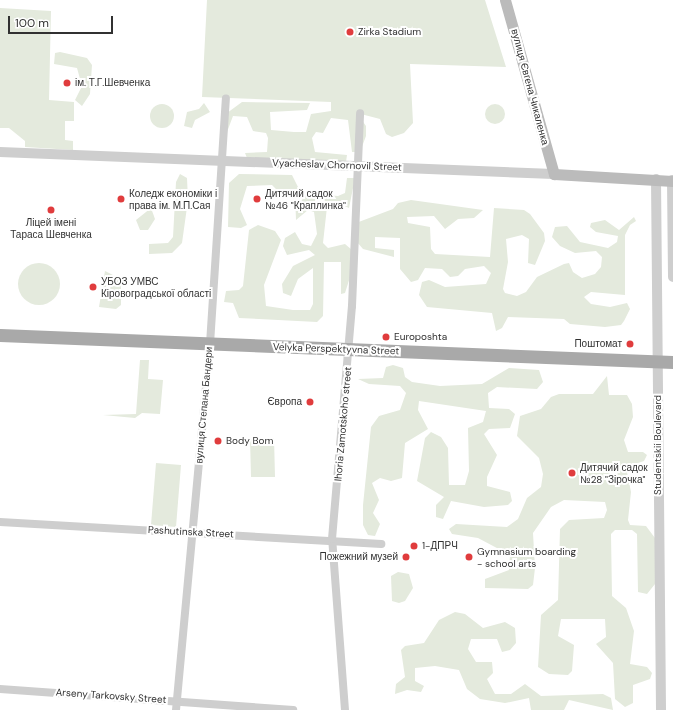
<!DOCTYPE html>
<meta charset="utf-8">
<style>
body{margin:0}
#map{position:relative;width:673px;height:710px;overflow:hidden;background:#fff;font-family:"DM Sans",sans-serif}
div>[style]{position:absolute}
.green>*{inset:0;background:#e4eadd}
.round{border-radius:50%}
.minor>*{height:8px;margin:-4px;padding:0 4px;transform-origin:4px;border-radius:4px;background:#cecece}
.tertiary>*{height:10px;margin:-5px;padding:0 5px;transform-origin:5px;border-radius:5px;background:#cecece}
.secondary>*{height:11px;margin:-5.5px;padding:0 5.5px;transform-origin:5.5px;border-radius:5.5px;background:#bbb}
.primary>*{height:13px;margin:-6.5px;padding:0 6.5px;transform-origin:6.5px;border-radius:6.5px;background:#a9a9a9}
.dots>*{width:11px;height:11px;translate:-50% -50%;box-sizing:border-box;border:2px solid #fff;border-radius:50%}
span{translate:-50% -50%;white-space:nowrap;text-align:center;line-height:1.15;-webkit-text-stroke:4px #fff;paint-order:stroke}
.poi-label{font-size:10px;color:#313131}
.left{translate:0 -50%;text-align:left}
.right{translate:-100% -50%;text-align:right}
.street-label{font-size:10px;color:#313131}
.scale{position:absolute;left:8px;top:16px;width:105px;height:18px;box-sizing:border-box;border:2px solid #313131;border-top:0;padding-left:5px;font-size:12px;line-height:14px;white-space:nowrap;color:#313131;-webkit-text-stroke:3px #fff;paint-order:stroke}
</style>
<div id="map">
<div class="green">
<i style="clip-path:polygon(207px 0,485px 0,506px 67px,410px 64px,413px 123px,404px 133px,392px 137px,386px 134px,380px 119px,357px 113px,366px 126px,366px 136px,360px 152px,352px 152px,348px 120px,331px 118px,323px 133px,316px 132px,312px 138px,315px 152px,347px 155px,346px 162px,247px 158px,245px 153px,267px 152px,268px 138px,266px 133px,253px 131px,247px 117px,233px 116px,227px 132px,227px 113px,242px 102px,310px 103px,307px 110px,270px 112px,271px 130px,294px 132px,306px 132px,311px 114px,331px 111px,331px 102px,202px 97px)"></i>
<i style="clip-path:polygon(0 8px,51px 11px,49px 100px,74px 102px,74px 121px,65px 121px,65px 140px,73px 141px,73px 150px,25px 147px,25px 141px,9px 128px,0 128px)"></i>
<i style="clip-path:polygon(60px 52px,87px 58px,92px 65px,90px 94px,82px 106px,75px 100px,82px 86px,77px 68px,54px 64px,55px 53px)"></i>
<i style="clip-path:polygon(204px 103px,210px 112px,195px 120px,192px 128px,184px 126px,187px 112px,199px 109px)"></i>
<i class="round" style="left:150px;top:104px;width:24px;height:24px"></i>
<i class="round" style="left:485px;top:104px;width:20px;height:20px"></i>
<i style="clip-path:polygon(180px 174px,187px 178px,188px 200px,182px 243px,172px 253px,149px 254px,149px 244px,168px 243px,173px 237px,176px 182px)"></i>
<i style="clip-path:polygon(239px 174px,292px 175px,301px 193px,338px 196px,345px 193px,347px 178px,355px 178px,349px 208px,340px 204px,327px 207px,323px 243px,328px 248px,345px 244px,352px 250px,351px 274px,345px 293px,341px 294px,341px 262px,324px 262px,323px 316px,317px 322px,239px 318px,233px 303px,224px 302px,226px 291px,239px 290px,243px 286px,249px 230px,258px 225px,275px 231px,281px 240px,264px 285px,266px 306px,293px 310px,310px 310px,313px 304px,313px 268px,298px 279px,291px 296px,283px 293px,282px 284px,293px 266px,315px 255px,309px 250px,287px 255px,283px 246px,285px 238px,295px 232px,302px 244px,311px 246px,317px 234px,314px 212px,308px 210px,296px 220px,295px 194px,284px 197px,272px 185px,247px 186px,240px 209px,247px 225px,241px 228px,228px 227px,229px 183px)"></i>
<i style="clip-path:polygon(411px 200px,483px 210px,474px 218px,458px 219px,445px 229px,434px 216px,407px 217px,408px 223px,430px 227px,431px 249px,435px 254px,490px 257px,494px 208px,524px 210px,530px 214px,544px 233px,545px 241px,535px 265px,528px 263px,529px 239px,522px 235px,506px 239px,508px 262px,503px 289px,505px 293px,517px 296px,526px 292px,537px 277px,564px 264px,569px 263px,573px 272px,582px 278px,595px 274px,601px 267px,602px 257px,596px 251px,575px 253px,560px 246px,552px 237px,555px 227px,567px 226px,580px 242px,608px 248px,617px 242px,618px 236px,596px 232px,590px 227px,591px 223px,605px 220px,619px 230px,634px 217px,636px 221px,630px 225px,625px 235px,625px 295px,591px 292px,584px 297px,591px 304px,610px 307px,627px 303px,630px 309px,624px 321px,621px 325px,605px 327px,570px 324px,564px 319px,508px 317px,502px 328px,496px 331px,492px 313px,427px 307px,419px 295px,422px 282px,429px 280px,445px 287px,486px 284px,491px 273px,484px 266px,465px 269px,458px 276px,450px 277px,442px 269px,425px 268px,418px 280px,411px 282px,400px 269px,400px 238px,375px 237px,375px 248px,394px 250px,394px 257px,363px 249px,357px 242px,356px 223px,393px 209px,398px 203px)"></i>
<i style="clip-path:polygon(151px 208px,155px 219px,148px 230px,140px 230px,136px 220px)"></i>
<i class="round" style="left:18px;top:263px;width:42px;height:42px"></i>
<i style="clip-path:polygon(105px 271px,121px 279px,121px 305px,116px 309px,99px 307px)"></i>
<i style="clip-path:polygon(140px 360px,149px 360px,148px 379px,163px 380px,160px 414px,142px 413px,135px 418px,103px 415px,136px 414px)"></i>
<i style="clip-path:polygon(393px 365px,403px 368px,405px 377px,412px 382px,440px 386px,482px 384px,509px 368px,539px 370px,543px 382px,537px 389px,497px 387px,488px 393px,489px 408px,509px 409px,515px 414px,510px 428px,489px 429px,484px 434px,497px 455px,487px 477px,487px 486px,510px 492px,512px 501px,508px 505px,484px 507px,451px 501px,443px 519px,436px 517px,436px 505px,444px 497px,417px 481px,425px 438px,431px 432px,441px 437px,448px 448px,449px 485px,465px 485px,469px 471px,468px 428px,483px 422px,486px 411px,419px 401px,418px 410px,428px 429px,405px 443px,402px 478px,391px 481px,380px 478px,372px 483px,379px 500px,373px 513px,380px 524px,375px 536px,368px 535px,363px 525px,363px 505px,371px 427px,379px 416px,400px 410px,406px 393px,400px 386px,369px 384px,358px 379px,383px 378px,386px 367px)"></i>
<i style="clip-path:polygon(607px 376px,609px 395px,627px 395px,632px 404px,633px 417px,624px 440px,628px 452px,643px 452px,647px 455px,644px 461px,626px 467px,631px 492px,628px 520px,630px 525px,646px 526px,655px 538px,655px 584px,647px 594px,638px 592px,637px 534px,632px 530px,615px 530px,611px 534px,612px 596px,626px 608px,634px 631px,630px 664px,647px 667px,652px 673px,650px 679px,633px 685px,633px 703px,625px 707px,615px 699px,613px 663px,596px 644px,606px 637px,605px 619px,561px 619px,558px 636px,574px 645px,572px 671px,568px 675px,549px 674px,538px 667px,541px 615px,558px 600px,560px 529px,569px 520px,604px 518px,607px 510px,605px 502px,564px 500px,551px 507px,533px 533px,535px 568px,533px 585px,528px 589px,485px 588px,485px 579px,509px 570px,510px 555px,478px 538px,452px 534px,449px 529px,456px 524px,507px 527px,518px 519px,527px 498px,541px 487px,543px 474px,539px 458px,517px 436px,520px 416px,541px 409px,551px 397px,559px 394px,593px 394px)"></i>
<i style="clip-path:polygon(250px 438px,274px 438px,275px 477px,251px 477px)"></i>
<i style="clip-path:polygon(156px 463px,181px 465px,176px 527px,151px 525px)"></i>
<i style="clip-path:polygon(398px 572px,409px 574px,413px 588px,405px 601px,399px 603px,392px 601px,391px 576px)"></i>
<i style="clip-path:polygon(455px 612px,465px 614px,483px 628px,505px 622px,515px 628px,516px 643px,510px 650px,502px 652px,497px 639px,471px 639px,468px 649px,476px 662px,492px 662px,493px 673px,487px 679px,495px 694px,511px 694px,525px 684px,541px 696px,603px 694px,611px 698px,613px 710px,569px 700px,564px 710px,531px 710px,529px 698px,505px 703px,480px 699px,467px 689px,459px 670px,435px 666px,415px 668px,415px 681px,424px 686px,421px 692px,407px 690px,395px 694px,396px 684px,405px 677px,401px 650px,405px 646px,424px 643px,439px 620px)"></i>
</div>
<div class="minor">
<i style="left:0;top:522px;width:382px;rotate:3.3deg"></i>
<i style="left:0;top:689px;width:294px;rotate:4.1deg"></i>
<i style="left:176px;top:710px;width:368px;rotate:-84.7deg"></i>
<i style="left:210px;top:344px;width:246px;rotate:-86.3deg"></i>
<i style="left:345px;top:710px;width:171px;rotate:-94.3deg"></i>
<i style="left:332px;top:539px;width:234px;rotate:-85.1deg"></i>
<i style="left:352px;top:306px;width:193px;rotate:-87.6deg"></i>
</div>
<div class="tertiary">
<i style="left:0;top:152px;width:554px;rotate:2.27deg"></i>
<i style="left:656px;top:179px;width:531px;rotate:89.46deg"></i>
<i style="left:672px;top:180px;width:97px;rotate:89.4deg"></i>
</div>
<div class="secondary">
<i style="left:505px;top:0;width:181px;rotate:74.3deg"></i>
<i style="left:554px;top:174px;width:119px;rotate:3.4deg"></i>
</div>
<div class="primary">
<i style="left:0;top:335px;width:674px;rotate:2.3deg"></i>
</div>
<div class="dots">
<i style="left:350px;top:32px;background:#e03c3d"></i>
<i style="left:67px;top:83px;background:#e03c3d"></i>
<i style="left:121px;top:199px;background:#e03c3d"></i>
<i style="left:257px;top:199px;background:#e03c3d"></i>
<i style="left:51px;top:210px;background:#e03c3d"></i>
<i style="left:93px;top:287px;background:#e03c3d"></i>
<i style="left:386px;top:337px;background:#e03c3d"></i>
<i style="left:630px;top:344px;background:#e03c3d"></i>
<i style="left:310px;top:402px;background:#e03c3d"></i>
<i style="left:218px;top:441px;background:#e03c3d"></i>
<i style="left:572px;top:473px;background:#e03c3d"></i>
<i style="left:414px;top:546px;background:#e03c3d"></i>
<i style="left:406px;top:557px;background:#e03c3d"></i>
<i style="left:469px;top:557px;background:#e03c3d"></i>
</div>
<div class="poi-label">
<span class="left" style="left:358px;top:32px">Zirka Stadium</span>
<span class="left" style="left:75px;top:83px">ім. Т.Г.Шевченка</span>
<span class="left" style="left:129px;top:199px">Коледж економіки і<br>права ім. М.П.Сая</span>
<span class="left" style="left:265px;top:199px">Дитячий садок<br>№46 "Краплинка"</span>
<span style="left:51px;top:228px">Ліцей імені<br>Тараса Шевченка</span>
<span class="left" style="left:101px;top:287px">УБОЗ УМВС<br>Кіровоградської області</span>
<span class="left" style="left:394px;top:337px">Europoshta</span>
<span class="right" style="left:622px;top:344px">Поштомат</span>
<span class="right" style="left:302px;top:402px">Європа</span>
<span class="left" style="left:226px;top:441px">Body Bom</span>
<span class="left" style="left:580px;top:473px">Дитячий садок<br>№28 "Зірочка"</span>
<span class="left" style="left:422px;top:546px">1-ДПРЧ</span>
<span class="left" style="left:477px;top:557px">Gymnasium boarding<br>- school arts</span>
<span class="right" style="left:398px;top:557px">Пожежний музей</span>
</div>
<div class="street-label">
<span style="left:530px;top:87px;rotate:75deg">вулиця Євгена Чикаленка</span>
<span style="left:337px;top:165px;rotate:2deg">Vyacheslav Chornovil Street</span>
<span style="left:336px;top:349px;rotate:2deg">Velyka Perspektyvna Street</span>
<span style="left:204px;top:405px;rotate:-85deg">вулиця Степана Бандери</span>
<span style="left:343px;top:424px;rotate:-85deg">Ihoria Zamotskoho street</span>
<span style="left:658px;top:445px;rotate:-90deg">Studentskii Boulevard</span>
<span style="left:191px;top:532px;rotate:3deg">Pashutinska Street</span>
<span style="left:111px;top:696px;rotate:4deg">Arseny Tarkovsky Street</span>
</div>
<div class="scale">100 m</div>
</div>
